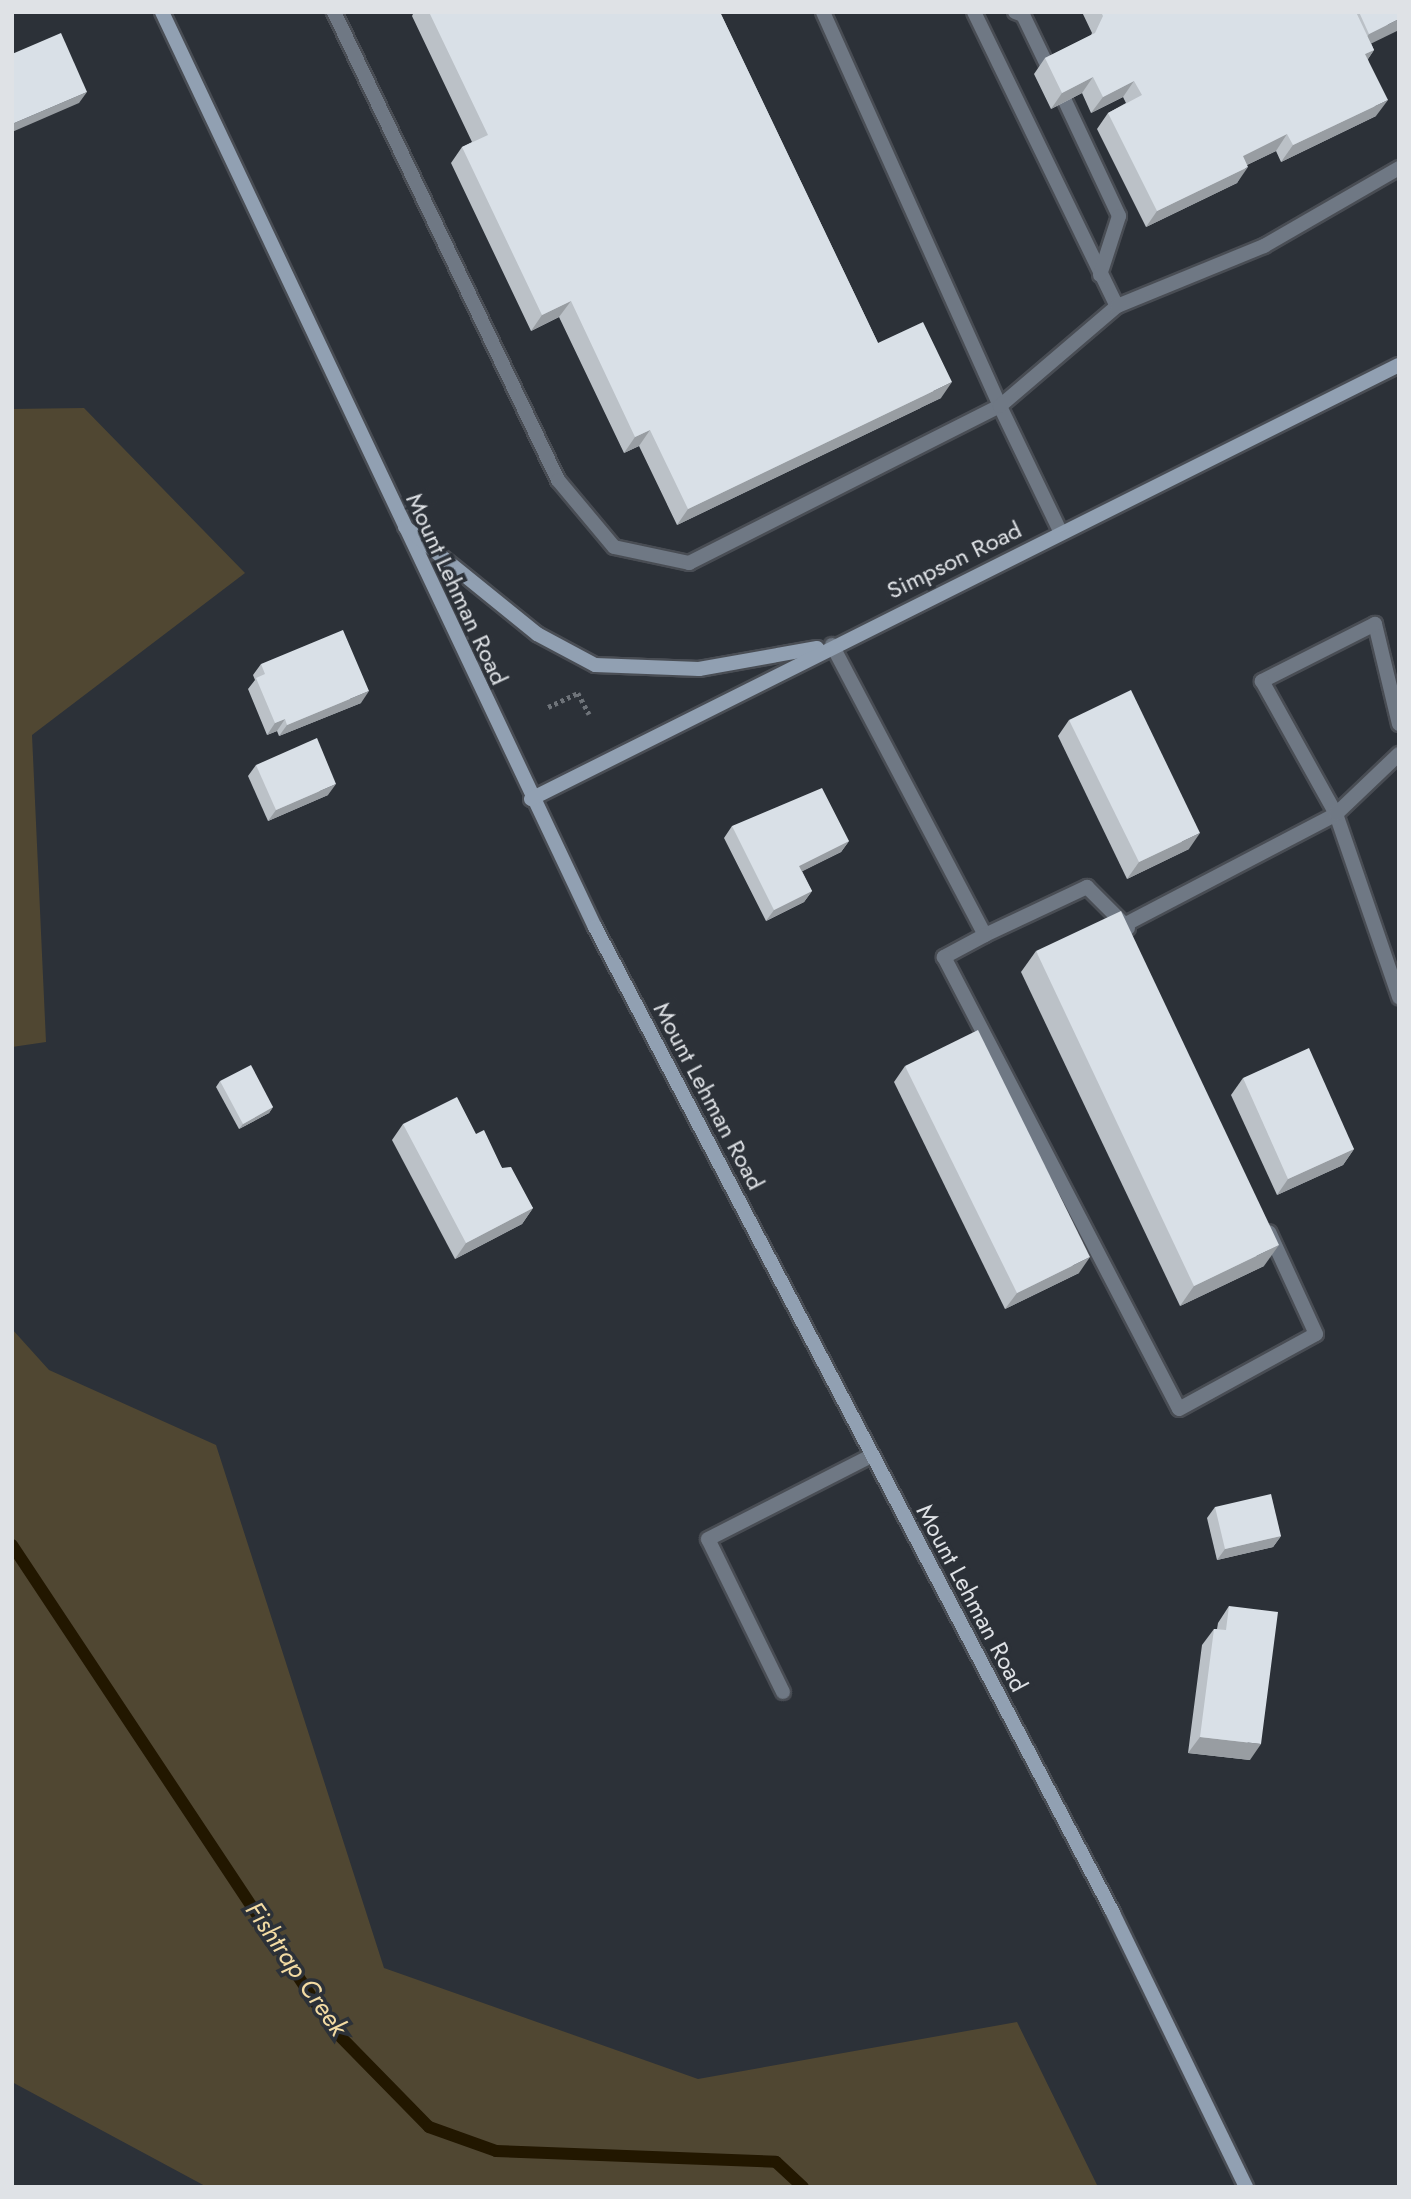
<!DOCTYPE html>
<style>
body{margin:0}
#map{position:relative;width:1411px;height:2199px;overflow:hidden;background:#2c3138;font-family:Jost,sans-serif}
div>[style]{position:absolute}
.green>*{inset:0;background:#504732}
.stream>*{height:12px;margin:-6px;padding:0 6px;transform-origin:6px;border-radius:6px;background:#221700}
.path>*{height:4.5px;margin-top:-2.25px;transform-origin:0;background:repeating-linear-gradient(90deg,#6e7379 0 3.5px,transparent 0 7px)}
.roads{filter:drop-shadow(2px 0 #494d54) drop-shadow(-2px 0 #494d54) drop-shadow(0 2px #494d54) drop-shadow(0 -2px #494d54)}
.service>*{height:14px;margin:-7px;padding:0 7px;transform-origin:7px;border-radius:7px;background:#6f7884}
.secondary>*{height:14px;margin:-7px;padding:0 7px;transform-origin:7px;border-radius:7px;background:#91a0b2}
.wall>*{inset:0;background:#bbc1c7}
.shaded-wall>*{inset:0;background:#989da2}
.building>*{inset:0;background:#d9e0e7}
span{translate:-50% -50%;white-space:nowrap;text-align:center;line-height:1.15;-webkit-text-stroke:7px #2c3138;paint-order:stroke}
.street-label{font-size:24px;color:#dfe2e6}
.water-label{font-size:26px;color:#f3dba3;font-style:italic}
.frame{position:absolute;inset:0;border:14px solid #dfe2e6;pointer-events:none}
</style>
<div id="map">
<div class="green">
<i style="clip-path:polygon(84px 408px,245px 573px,32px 735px,46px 1042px,12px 1047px,12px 409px)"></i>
<i style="clip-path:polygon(12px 1329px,49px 1370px,216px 1445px,384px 1968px,698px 2079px,1017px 2022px,1098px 2187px,207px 2187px,12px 2082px)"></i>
</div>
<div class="stream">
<i style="left:12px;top:1545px;width:581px;rotate:56.45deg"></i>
<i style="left:333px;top:2029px;width:137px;rotate:45.6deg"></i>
<i style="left:429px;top:2127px;width:71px;rotate:19.7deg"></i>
<i style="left:496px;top:2151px;width:280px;rotate:2.2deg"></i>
<i style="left:776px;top:2162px;width:37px;rotate:43deg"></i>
</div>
<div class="path">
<i style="left:548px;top:707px;width:33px;rotate:-25deg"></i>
<i style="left:578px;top:693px;width:24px;rotate:62deg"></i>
</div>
<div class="roads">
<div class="service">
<i style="left:334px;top:12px;width:519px;rotate:64.42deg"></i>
<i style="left:558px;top:480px;width:87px;rotate:50.1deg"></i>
<i style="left:614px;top:547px;width:77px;rotate:12deg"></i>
<i style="left:689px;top:563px;width:348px;rotate:-26.8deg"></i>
<i style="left:1000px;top:406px;width:432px;rotate:-114.2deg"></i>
<i style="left:974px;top:12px;width:327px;rotate:64.1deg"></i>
<i style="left:1015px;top:12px;width:9px;rotate:21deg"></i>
<i style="left:1023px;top:15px;width:58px;rotate:64.3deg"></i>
<i style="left:1065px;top:101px;width:127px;rotate:64.8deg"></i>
<i style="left:1119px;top:216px;width:62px;rotate:107.9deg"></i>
<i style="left:1061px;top:533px;width:141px;rotate:-115.7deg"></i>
<i style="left:1000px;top:406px;width:154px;rotate:-40.5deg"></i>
<i style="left:1117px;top:306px;width:159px;rotate:-22.2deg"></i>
<i style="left:1264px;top:246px;width:156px;rotate:-30deg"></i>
<i style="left:832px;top:645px;width:328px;rotate:62.2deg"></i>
<i style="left:985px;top:935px;width:113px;rotate:-25.2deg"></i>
<i style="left:1087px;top:887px;width:58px;rotate:45deg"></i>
<i style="left:1399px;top:724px;width:103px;rotate:-103.5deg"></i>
<i style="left:1375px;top:624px;width:127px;rotate:153.2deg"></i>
<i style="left:1262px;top:681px;width:152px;rotate:60.9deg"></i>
<i style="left:1336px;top:814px;width:194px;rotate:71deg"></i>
<i style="left:1126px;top:924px;width:237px;rotate:-27.6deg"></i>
<i style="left:1336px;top:814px;width:87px;rotate:-43.6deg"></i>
<i style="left:985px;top:935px;width:47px;rotate:151.8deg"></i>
<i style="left:944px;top:957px;width:509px;rotate:62.53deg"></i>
<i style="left:1179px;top:1409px;width:156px;rotate:-28.7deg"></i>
<i style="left:1316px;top:1334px;width:112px;rotate:-114.7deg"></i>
<i style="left:783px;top:1692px;width:170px;rotate:-116.1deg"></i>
<i style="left:708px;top:1539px;width:183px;rotate:-27deg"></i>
</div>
<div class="secondary">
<i style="left:162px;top:12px;width:1012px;rotate:64.68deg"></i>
<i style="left:595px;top:927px;width:1114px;rotate:62.28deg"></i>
<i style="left:1113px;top:1913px;width:305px;rotate:64.1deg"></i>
<i style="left:405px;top:527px;width:170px;rotate:39deg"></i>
<i style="left:537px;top:634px;width:66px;rotate:28.1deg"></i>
<i style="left:595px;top:665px;width:104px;rotate:2.2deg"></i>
<i style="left:699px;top:669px;width:120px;rotate:-10.1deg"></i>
<i style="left:531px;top:799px;width:970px;rotate:-26.57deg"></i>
</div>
</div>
<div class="wall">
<i style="clip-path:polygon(414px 12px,720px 12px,878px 343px,941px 398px,677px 525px,639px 446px,624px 453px,559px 317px,531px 331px,451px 163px,462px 147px,472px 142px,412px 16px)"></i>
<i style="clip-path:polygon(1082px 12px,1399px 12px,1371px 43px,1374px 50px,1368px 59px,1376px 116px,1281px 162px,1276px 151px,1247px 165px,1237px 183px,1146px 227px,1097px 129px,1108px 113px,1126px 103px,1123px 97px,1091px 113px,1082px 93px,1051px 109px,1034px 74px,1045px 58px,1091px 35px,1092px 33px)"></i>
<i style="clip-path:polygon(261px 664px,361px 703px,279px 736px,277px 731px,267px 735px,248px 689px,255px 680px,253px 675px)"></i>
<i style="clip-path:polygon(1069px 720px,1189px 849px,1127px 879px,1058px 736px)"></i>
<i style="clip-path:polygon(256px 765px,328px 795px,268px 821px,248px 776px)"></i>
<i style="clip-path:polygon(732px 826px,849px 841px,841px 852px,802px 871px,812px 891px,804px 902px,766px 921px,724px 838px)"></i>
<i style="clip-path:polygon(1036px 951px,1264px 1266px,1180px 1306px,1021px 972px)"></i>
<i style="clip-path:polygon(905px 1066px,1079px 1273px,1005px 1309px,894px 1082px)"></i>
<i style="clip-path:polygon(1243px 1078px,1354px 1149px,1343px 1165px,1277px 1195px,1231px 1095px)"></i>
<i style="clip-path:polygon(220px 1081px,273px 1107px,269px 1113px,239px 1129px,216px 1087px)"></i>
<i style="clip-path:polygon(403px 1124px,476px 1134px,533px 1208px,522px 1224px,455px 1259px,392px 1140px)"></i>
<i style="clip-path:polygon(1215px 1507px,1281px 1536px,1273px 1547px,1217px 1560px,1207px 1518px)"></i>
<i style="clip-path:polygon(1229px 1606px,1250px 1760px,1188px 1753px,1202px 1645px,1214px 1629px,1217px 1629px,1218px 1623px)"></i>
</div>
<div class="shaded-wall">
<i style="clip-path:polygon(1399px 19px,1399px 30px,1358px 50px,1369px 34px)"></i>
<i style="clip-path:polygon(1374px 50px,1363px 66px,1365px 54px)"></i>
<i style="clip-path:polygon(1093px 77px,1082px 93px,1051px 109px,1062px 93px)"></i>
<i style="clip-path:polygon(1134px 81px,1123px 97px,1091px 113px,1103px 97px)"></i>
<i style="clip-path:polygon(87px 92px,79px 103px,12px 132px,12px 124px)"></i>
<i style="clip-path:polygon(1388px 100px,1376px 116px,1281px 162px,1293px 145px)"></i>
<i style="clip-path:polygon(1287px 134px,1276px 151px,1232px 172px,1243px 156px)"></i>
<i style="clip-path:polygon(1248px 167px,1237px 183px,1146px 227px,1157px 211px)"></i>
<i style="clip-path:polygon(571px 301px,559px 317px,531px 331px,542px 315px)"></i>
<i style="clip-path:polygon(952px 382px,941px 398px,677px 525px,688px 509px)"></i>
<i style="clip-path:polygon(650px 430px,639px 446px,624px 453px,635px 437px)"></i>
<i style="clip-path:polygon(369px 691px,361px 703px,279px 736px,287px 725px)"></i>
<i style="clip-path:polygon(285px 719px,277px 731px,267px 735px,275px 723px)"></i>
<i style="clip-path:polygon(336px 784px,328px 795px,268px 821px,276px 810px)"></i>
<i style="clip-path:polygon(1200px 833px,1189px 849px,1127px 879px,1139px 862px)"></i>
<i style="clip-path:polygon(849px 841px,841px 852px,791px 877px,799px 866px)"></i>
<i style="clip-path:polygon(812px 891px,804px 902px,766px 921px,774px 910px)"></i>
<i style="clip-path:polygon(273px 1107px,269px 1113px,239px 1129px,243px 1124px)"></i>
<i style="clip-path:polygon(1354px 1149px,1343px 1165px,1277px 1195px,1288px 1179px)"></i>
<i style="clip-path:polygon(533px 1208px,522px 1224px,455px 1259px,466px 1243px)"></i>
<i style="clip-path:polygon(1279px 1245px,1264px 1266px,1180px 1306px,1194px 1286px)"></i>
<i style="clip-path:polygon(1090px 1257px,1079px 1273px,1005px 1309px,1017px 1293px)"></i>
<i style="clip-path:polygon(1281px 1536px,1273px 1547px,1217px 1560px,1225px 1549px)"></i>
<i style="clip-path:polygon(1200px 1737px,1261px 1744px,1250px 1760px,1188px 1753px)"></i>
</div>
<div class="building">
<i style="clip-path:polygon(429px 12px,720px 12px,878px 343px,923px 322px,952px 382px,688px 509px,650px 430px,635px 437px,571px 301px,542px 315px,462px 147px,488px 135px)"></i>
<i style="clip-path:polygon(1101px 12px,1356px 12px,1374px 50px,1365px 54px,1388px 100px,1293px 145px,1287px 134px,1243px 156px,1248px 167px,1157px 211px,1108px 113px,1142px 95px,1134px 81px,1103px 97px,1093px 77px,1062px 93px,1045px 58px,1095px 33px,1103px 16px)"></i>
<i style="clip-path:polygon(1359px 12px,1399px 12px,1399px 19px,1369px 34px)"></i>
<i style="clip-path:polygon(61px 33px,87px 92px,12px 124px,12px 54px)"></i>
<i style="clip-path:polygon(343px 630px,369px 691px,287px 725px,285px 719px,275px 723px,256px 678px,265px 674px,261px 664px)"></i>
<i style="clip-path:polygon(1131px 690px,1200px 833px,1139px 862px,1069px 720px)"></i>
<i style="clip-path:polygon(317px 738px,336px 784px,276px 810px,256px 765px)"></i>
<i style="clip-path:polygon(822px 788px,849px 841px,799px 866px,812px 891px,774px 910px,732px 826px)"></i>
<i style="clip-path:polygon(1121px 911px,1279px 1245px,1194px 1286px,1036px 951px)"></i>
<i style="clip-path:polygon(978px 1030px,1090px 1257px,1017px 1293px,905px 1066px)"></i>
<i style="clip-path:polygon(1309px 1048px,1354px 1149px,1288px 1179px,1243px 1078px)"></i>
<i style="clip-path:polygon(251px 1065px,273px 1107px,243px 1124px,220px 1081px)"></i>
<i style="clip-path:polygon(457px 1097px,476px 1134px,484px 1130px,502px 1168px,511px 1167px,533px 1208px,466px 1243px,403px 1124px)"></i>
<i style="clip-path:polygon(1271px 1494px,1281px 1536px,1225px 1549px,1215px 1507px)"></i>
<i style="clip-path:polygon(1229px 1606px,1278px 1612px,1261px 1744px,1200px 1737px,1214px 1629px,1226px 1630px)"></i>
</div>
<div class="street-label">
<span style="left:954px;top:560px;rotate:-26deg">Simpson Road</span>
<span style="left:457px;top:589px;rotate:65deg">Mount Lehman Road</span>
<span style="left:709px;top:1096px;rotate:62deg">Mount Lehman Road</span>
<span style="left:972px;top:1598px;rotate:62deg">Mount Lehman Road</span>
</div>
<div class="water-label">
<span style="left:296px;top:1969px;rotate:55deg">Fishtrap Creek</span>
</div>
<div class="frame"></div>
</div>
